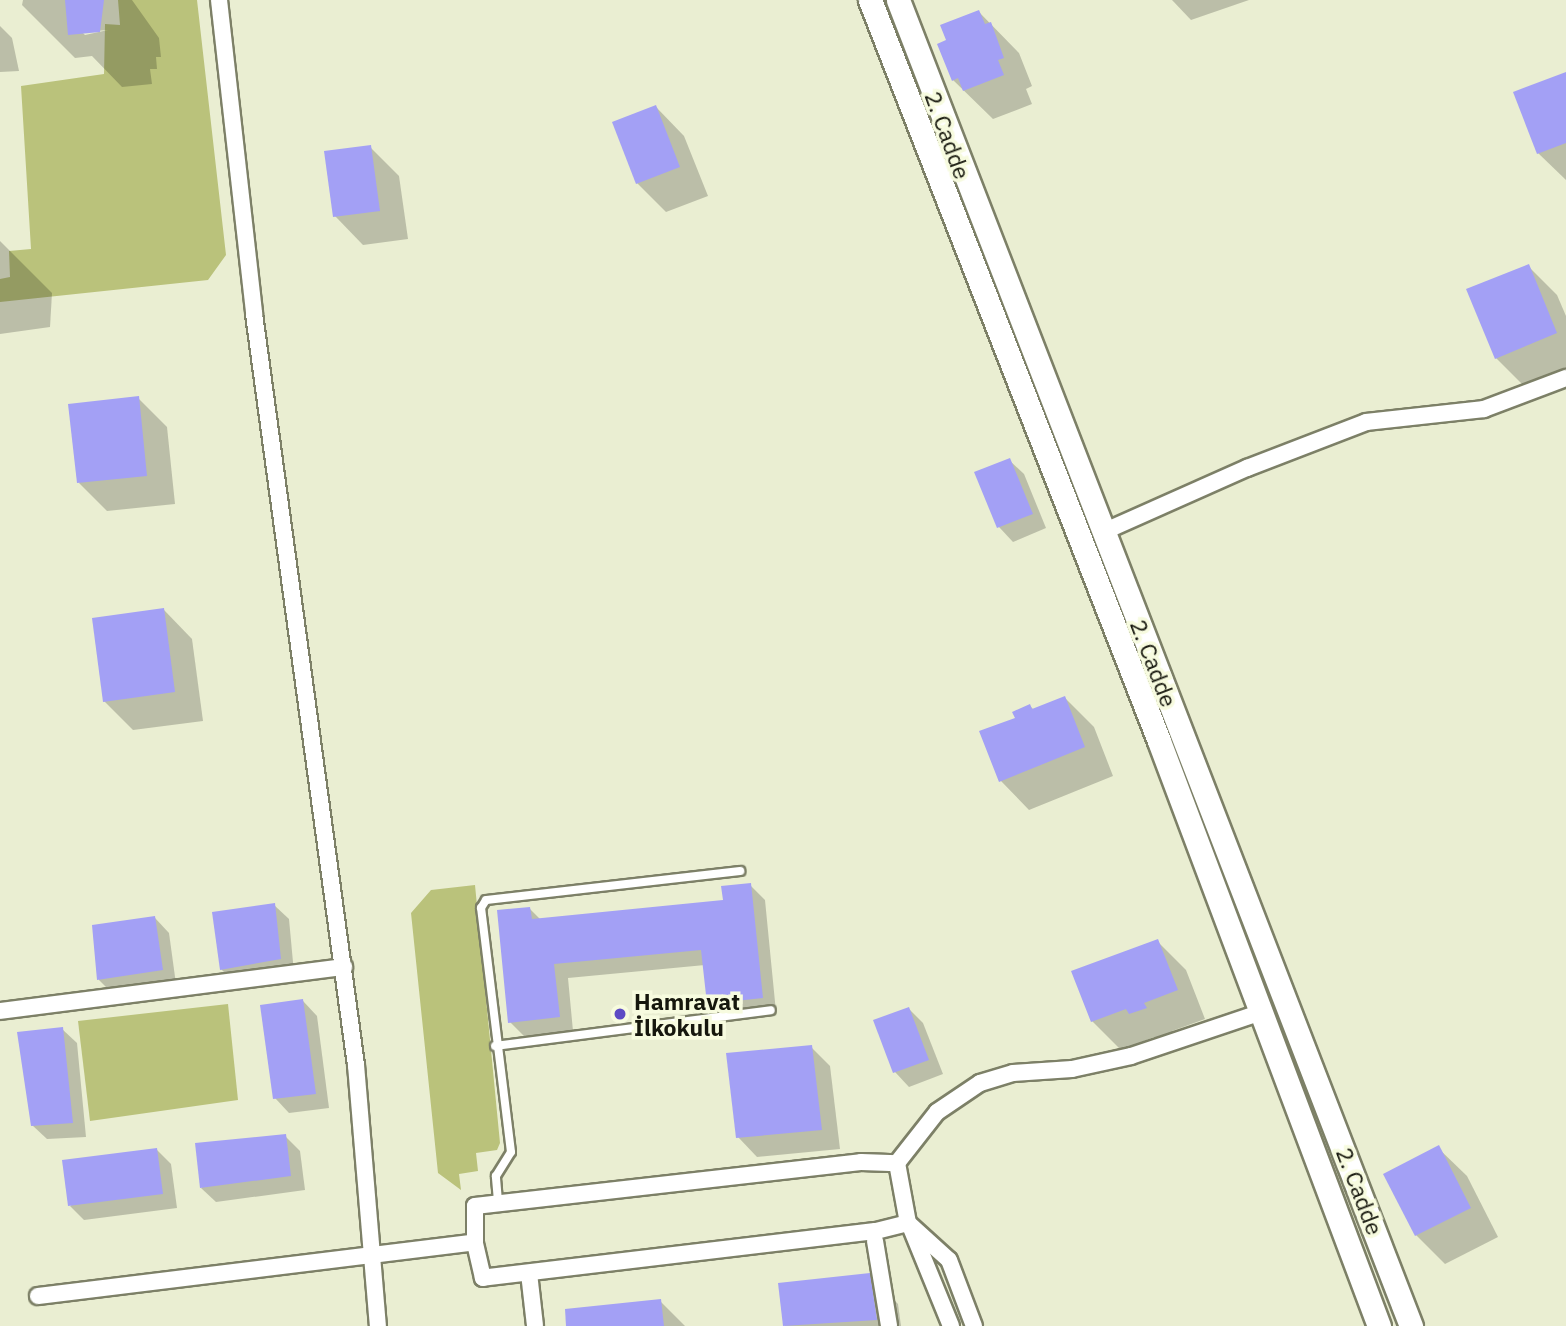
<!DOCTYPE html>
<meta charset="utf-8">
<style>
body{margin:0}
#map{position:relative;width:1566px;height:1326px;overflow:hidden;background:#eaeed2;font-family:"IBM Plex Sans",sans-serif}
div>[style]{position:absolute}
.green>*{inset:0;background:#bac27b}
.shadow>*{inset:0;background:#0003}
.building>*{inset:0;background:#a3a0f5}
.roads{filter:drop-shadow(2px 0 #7d8067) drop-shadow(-2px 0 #7d8067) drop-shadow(0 2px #7d8067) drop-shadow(0 -2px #7d8067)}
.lane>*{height:8px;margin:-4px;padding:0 4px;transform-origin:4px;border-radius:4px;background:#fff}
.street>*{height:16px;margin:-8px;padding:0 8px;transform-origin:8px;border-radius:8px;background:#fff}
.secondary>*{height:23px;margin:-11.5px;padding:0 11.5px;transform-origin:11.5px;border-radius:11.5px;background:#fff}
.dots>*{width:19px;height:19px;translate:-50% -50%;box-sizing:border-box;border:4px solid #f7fbdf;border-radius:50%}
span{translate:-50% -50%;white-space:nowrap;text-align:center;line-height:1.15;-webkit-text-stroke:7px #f7fbdf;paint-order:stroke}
.street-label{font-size:23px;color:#16170d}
.poi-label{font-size:23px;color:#16170d;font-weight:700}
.left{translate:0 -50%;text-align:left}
</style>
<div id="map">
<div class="green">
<i style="clip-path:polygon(118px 0,197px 0,226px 255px,208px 280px,0 302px,0 279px,10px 277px,9px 251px,31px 249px,21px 86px,104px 74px,105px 24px,120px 25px)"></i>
<i style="clip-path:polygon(475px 885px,500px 1143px,497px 1150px,476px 1153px,478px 1171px,459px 1174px,461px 1190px,438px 1173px,411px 913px,431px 890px)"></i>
<i style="clip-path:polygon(228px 1004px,238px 1100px,90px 1121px,78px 1021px)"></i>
</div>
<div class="shadow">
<i style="clip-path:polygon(evenodd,23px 0,132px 0,159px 38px,161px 57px,156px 57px,157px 69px,150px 69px,152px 84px,122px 87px,92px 56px,75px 58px,22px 5px,23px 0,108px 30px,85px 35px,82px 32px,108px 30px)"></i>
<i style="clip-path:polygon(1172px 0,1249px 0,1191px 20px)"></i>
<i style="clip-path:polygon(979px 12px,1019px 53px,1032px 86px,1026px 89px,1032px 104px,993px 119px,953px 80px,948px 41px)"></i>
<i style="clip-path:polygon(0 26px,12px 38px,19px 71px,0 72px)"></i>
<i style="clip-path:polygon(1566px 74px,1566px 180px,1538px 153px)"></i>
<i style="clip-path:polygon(656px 107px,684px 136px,708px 196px,666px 212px,637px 183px)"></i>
<i style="clip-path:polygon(370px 147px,399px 176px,408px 239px,363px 245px,335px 216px)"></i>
<i style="clip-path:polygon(0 241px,52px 293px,50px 327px,0 334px)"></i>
<i style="clip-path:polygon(1528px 266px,1557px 295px,1566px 316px,1566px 370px,1525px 387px,1496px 358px)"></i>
<i style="clip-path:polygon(138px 398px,167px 427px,175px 504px,107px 511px,79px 483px)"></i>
<i style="clip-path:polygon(1009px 460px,1024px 474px,1046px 528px,1013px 542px,999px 527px)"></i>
<i style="clip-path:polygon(164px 610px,192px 639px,203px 721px,133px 730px,104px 701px)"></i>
<i style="clip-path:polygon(1065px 698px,1094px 727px,1113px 776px,1029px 810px,1001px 781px,982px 732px,1017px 719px,1030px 706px,1034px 710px)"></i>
<i style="clip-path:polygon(750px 885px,765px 900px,776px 1012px,723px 1018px,708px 1003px,705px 965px,568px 978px,573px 1031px,524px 1036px,510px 1022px,530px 909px,540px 919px,724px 902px)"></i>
<i style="clip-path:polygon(274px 905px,289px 919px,294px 973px,236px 984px,221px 969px)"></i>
<i style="clip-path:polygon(155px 918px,169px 933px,176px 984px,113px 994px,99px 980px,94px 926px)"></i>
<i style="clip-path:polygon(1157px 941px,1186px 970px,1205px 1019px,1172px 1031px,1174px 1037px,1159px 1042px,1154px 1037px,1121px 1050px,1092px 1021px)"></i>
<i style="clip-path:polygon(303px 1001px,317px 1016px,329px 1108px,289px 1113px,275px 1098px)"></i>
<i style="clip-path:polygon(909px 1009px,923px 1023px,943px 1074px,909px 1087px,895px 1072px)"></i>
<i style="clip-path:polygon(62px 1029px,77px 1043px,86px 1137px,47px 1139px,32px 1125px)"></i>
<i style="clip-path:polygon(811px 1047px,830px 1066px,840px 1149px,757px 1157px,738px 1137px)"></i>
<i style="clip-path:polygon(285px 1136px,300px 1151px,305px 1190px,216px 1202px,201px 1188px)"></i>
<i style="clip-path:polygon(1438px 1148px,1467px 1176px,1498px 1237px,1445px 1264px,1416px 1235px)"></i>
<i style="clip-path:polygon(157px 1150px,171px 1164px,177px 1208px,84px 1220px,70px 1206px)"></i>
<i style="clip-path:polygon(869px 1275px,898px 1304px,901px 1326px,785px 1326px,780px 1284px)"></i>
<i style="clip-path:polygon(660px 1301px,685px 1326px,568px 1326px)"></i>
</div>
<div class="building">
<i style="clip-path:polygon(65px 0,104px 0,100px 32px,68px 35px)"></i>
<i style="clip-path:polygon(979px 10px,985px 24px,991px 22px,1004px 58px,998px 60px,1004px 75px,963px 91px,958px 78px,952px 81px,937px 44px,946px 40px,940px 25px)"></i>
<i style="clip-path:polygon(1566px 72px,1566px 143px,1537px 154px,1513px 92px)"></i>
<i style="clip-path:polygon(656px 105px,680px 167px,636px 184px,612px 122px)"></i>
<i style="clip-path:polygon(371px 145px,380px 211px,333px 217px,324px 151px)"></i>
<i style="clip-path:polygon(1529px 264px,1557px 333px,1495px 359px,1466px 289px)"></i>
<i style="clip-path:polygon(139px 396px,147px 476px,77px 483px,68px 404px)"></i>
<i style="clip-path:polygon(1010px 458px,1033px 514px,997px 528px,974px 472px)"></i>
<i style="clip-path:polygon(164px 608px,175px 692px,103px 702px,92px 618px)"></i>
<i style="clip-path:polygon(1065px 696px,1085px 747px,999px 782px,979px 731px,1015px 718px,1012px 712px,1030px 704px,1032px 709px)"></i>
<i style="clip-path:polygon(751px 883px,763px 998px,707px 1004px,701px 950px,554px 964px,560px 1017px,508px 1023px,497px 910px,530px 907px,532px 919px,723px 900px,721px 886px)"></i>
<i style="clip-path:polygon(275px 903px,281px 959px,220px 970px,212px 912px)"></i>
<i style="clip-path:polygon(155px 916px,163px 970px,97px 980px,92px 925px)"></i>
<i style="clip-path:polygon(1158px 939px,1178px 990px,1144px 1003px,1147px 1008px,1129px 1014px,1126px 1009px,1091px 1022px,1071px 971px)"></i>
<i style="clip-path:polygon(303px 999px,316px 1094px,273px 1099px,260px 1005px)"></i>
<i style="clip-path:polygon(909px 1007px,929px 1060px,893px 1073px,873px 1020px)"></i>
<i style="clip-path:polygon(63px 1027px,73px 1123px,31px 1126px,17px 1032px)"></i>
<i style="clip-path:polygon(812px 1045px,822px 1130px,736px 1138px,726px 1053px)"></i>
<i style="clip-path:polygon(286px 1134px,291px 1176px,200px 1188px,195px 1143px)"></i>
<i style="clip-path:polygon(1439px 1145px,1471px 1208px,1415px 1236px,1383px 1174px)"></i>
<i style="clip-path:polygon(157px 1148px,163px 1194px,68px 1206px,62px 1160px)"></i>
<i style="clip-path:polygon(870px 1273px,877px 1320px,783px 1326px,778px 1283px)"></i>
<i style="clip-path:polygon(661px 1299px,664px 1326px,566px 1326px,565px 1309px)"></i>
</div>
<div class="roads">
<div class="lane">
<i style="left:495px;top:1046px;width:278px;rotate:-7.4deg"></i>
<i style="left:498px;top:1201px;width:25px;rotate:-95deg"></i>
<i style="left:496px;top:1176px;width:28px;rotate:-58deg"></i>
<i style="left:511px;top:1152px;width:246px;rotate:-97deg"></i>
<i style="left:481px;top:908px;width:9px;rotate:-58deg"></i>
<i style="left:486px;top:900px;width:256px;rotate:-6.5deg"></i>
</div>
<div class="street">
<i style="left:219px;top:0;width:316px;rotate:83.6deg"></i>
<i style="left:254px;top:314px;width:758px;rotate:82.27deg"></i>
<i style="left:356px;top:1065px;width:262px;rotate:85.2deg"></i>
<i style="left:1103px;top:532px;width:158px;rotate:-24deg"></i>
<i style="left:1247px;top:468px;width:128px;rotate:-21.1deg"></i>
<i style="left:1366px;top:422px;width:119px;rotate:-6.3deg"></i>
<i style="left:1484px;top:409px;width:88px;rotate:-20.7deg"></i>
<i style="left:0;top:1011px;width:347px;rotate:-7.3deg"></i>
<i style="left:861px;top:1162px;width:36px;rotate:2deg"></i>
<i style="left:897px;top:1163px;width:61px;rotate:79.6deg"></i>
<i style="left:908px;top:1223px;width:34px;rotate:166deg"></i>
<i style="left:875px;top:1231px;width:395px;rotate:173.2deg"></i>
<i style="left:483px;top:1278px;width:37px;rotate:-103deg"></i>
<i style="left:475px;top:1242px;width:36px;rotate:-90deg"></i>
<i style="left:475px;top:1206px;width:388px;rotate:-6.5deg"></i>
<i style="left:897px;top:1163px;width:65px;rotate:-51.9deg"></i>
<i style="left:937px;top:1112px;width:52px;rotate:-34deg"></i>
<i style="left:980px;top:1083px;width:34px;rotate:-17deg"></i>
<i style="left:1013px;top:1073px;width:59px;rotate:-3.9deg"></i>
<i style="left:1072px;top:1069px;width:60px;rotate:-12.4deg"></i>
<i style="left:1131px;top:1056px;width:138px;rotate:-18.6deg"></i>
<i style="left:908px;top:1223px;width:55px;rotate:42.1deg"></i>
<i style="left:949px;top:1260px;width:71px;rotate:69.3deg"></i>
<i style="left:911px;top:1228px;width:106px;rotate:67.8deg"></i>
<i style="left:875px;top:1241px;width:86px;rotate:80.6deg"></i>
<i style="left:529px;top:1273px;width:53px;rotate:83.5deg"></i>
<i style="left:38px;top:1296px;width:440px;rotate:-7deg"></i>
</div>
<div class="secondary">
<i style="left:870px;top:0;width:795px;rotate:68.69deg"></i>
<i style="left:1159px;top:741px;width:625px;rotate:69.39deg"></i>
<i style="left:898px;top:0;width:1422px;rotate:68.85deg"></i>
</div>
</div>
<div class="dots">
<i style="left:620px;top:1014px;background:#5d4bc4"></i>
</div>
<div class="street-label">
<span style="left:948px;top:135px;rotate:70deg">2. Cadde</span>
<span style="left:1154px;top:663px;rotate:69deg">2. Cadde</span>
<span style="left:1360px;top:1191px;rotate:69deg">2. Cadde</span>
</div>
<div class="poi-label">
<span class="left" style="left:634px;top:1014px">Hamravat<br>İlkokulu</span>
</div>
</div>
